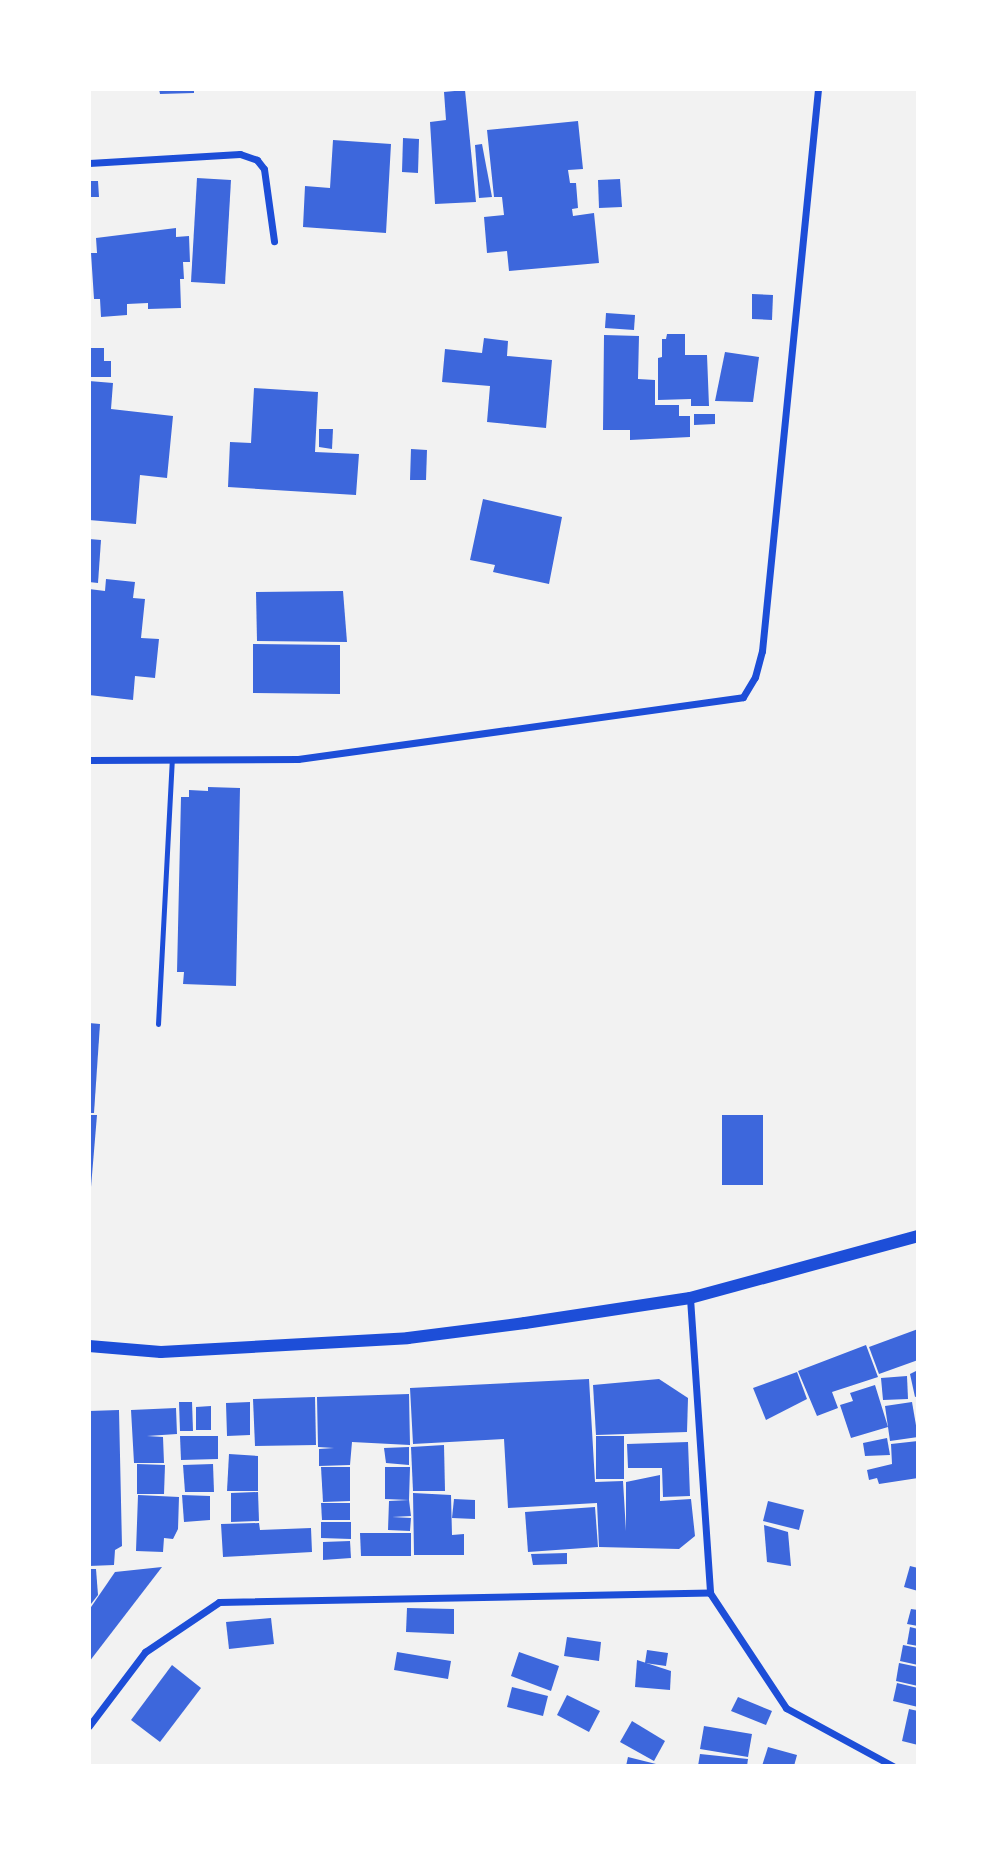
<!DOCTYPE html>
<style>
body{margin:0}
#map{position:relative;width:1007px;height:1855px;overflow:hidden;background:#f2f2f2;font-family:Figtree,sans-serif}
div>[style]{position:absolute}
.building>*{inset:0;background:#3d67dc}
.service>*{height:5px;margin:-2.5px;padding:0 2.5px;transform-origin:2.5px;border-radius:2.5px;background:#1d4ed8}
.minor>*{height:7px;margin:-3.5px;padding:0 3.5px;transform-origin:3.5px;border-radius:3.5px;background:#1d4ed8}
.tertiary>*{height:12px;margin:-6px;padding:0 6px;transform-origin:6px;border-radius:6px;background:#1d4ed8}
span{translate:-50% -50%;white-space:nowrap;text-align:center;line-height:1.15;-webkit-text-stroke:7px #fff;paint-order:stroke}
.frame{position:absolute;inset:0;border:91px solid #fff;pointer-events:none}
</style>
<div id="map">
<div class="building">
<i style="clip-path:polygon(159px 89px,194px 89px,194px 93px,160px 94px)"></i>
<i style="clip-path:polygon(465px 90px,476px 202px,435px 204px,430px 122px,446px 120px,444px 92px)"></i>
<i style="clip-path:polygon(578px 121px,583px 169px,568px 170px,570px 183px,576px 183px,578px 208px,572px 209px,573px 216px,594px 213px,599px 263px,509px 271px,507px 251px,487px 253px,484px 217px,504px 215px,502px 197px,494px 197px,487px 130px)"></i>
<i style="clip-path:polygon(403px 138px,419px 139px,418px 173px,402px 172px)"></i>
<i style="clip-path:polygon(333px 140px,391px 144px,386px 233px,303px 227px,305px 186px,330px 188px)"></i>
<i style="clip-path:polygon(482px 144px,492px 197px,479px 198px,475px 145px)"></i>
<i style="clip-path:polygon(197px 178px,231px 180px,225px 284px,191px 282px)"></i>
<i style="clip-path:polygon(620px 179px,622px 207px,599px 208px,598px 180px)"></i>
<i style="clip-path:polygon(89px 181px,98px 181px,99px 197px,89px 197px)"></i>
<i style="clip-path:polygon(176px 228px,176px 237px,189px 236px,190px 262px,183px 262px,184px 279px,180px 279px,181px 308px,148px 309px,148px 303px,127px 304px,127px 315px,101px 317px,100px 299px,94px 299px,91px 253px,97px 253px,96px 238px)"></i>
<i style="clip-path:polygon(752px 294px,773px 295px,772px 320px,752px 319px)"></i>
<i style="clip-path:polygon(606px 313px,635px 315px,634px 330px,605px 328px)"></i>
<i style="clip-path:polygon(667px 334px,685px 334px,685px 355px,707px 355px,709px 406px,691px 406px,691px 399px,658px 400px,658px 358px,662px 357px,662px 339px,666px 339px)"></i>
<i style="clip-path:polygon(604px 335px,639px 336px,638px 379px,655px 380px,655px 405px,679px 405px,679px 416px,690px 416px,690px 437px,630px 440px,630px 430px,603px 430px)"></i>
<i style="clip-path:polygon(484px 338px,508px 341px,507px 356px,552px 360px,546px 428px,487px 422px,490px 386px,442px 382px,445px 349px,482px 353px)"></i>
<i style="clip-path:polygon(89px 348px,104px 348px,104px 361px,111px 361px,111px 377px,89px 377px)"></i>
<i style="clip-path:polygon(725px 352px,759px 357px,753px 402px,715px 401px)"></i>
<i style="clip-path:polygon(89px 381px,113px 383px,111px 409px,173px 416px,167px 478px,140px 475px,136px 524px,89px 520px)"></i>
<i style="clip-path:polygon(254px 388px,318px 392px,315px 452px,359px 454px,356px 495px,228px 487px,230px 442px,251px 443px)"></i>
<i style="clip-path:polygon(694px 414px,715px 414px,715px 424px,694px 425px)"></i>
<i style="clip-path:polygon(319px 429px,333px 429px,332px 449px,319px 447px)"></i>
<i style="clip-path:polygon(411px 449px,427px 450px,426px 480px,410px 480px)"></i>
<i style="clip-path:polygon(483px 499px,562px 517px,549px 584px,493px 572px,495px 565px,470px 560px)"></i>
<i style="clip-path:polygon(89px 539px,101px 540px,98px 583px,89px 582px)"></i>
<i style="clip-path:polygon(106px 579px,135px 582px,133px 598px,145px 599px,141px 638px,159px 639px,155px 678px,135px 676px,133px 700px,89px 695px,89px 589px,105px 591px)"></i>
<i style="clip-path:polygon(343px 591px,347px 642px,257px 641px,256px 592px)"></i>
<i style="clip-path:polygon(253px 644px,340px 645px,340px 694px,253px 693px)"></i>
<i style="clip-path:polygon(208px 787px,240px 788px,236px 986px,183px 984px,184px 972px,177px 972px,181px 797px,189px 797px,189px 790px,208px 791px)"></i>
<i style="clip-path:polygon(89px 1023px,100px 1024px,94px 1113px,89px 1113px)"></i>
<i style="clip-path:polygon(89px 1115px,97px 1115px,91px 1187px,89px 1186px)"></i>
<i style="clip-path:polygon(722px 1115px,763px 1115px,763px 1185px,722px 1185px)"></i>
<i style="clip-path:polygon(918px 1329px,918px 1360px,879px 1374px,869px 1347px)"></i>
<i style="clip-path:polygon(866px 1345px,878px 1377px,832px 1392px,838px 1408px,817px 1416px,798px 1371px)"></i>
<i style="clip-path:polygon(918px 1370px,918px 1396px,915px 1397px,910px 1374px)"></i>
<i style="clip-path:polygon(797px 1372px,807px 1399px,766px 1420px,753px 1388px)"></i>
<i style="clip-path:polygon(907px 1376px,908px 1399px,883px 1400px,881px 1378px)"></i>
<i style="clip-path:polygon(589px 1379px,595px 1482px,623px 1481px,626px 1531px,626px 1482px,660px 1475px,660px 1501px,691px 1499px,695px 1536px,679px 1549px,599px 1547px,597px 1503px,508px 1508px,504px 1439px,413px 1444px,410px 1388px)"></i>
<i style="clip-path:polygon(659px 1379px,688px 1398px,687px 1432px,596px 1435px,593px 1385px)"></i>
<i style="clip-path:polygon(875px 1385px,888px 1427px,851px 1438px,840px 1405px,853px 1401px,850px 1393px)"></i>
<i style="clip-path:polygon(409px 1394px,410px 1445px,352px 1442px,350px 1465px,319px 1466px,319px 1449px,334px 1448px,318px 1447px,317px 1397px)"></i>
<i style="clip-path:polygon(315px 1397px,316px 1445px,255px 1446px,253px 1399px)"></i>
<i style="clip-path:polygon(179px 1402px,192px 1402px,193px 1431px,180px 1431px)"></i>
<i style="clip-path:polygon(250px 1402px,250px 1435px,227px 1436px,226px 1403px)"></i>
<i style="clip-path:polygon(912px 1402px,918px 1437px,890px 1441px,885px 1406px)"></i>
<i style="clip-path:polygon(211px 1406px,211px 1430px,196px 1430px,196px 1407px)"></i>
<i style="clip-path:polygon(176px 1408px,177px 1434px,147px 1436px,163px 1437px,164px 1463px,134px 1463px,131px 1410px)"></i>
<i style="clip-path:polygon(119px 1410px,122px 1546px,115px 1550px,114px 1565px,89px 1566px,89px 1411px)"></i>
<i style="clip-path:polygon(180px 1436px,218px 1436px,218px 1459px,181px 1460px)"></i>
<i style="clip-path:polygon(596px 1436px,624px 1436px,624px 1479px,596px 1479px)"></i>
<i style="clip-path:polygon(887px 1438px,890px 1455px,865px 1456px,863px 1443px)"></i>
<i style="clip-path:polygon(918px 1441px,918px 1478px,879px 1484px,877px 1478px,869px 1480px,867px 1470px,892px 1464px,891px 1444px)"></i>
<i style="clip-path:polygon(688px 1442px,690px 1496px,663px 1497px,662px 1468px,628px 1468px,627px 1444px)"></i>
<i style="clip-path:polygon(444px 1445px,445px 1491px,413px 1491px,411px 1447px)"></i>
<i style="clip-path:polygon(409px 1447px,409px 1465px,386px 1463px,384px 1448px)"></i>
<i style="clip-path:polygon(229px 1454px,258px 1456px,258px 1491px,227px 1491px)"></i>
<i style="clip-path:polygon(137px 1464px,165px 1465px,164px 1494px,137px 1494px)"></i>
<i style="clip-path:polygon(213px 1464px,214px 1492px,185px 1492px,183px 1465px)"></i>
<i style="clip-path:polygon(321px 1467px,350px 1467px,350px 1501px,323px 1502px)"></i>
<i style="clip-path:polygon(385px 1467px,410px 1467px,409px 1500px,385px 1499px)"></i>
<i style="clip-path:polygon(258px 1492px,259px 1521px,231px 1522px,231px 1493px)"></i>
<i style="clip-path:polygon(413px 1493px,451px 1495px,452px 1535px,464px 1534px,464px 1555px,414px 1555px)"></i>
<i style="clip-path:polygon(138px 1495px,179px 1497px,178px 1529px,173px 1539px,164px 1538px,163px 1552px,136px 1551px)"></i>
<i style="clip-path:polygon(182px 1495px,210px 1496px,210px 1520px,184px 1522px)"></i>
<i style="clip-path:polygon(454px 1499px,475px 1500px,475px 1519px,452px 1518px)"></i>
<i style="clip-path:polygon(409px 1500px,411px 1516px,392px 1517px,411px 1518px,410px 1531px,388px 1530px,389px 1501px)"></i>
<i style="clip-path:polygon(768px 1501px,804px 1510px,799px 1530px,763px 1521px)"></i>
<i style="clip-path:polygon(321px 1503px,350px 1503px,350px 1520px,322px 1520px)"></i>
<i style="clip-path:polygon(595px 1507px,598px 1547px,528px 1552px,525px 1512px)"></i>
<i style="clip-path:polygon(321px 1522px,351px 1522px,351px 1539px,321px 1538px)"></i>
<i style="clip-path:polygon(259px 1523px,260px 1530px,311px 1528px,312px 1552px,223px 1557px,221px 1524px)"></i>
<i style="clip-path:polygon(764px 1525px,788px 1532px,791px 1566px,767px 1562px)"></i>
<i style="clip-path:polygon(360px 1533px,411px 1533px,411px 1556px,361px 1556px)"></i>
<i style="clip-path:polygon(350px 1541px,351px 1558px,323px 1560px,323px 1542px)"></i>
<i style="clip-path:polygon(567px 1553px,567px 1564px,533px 1565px,531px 1554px)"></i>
<i style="clip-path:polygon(910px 1566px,918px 1568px,918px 1591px,904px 1587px)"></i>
<i style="clip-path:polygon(162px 1567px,89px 1662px,89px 1610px,115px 1572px)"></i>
<i style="clip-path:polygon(89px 1569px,96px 1569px,98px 1595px,91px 1604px)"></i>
<i style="clip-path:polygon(407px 1608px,454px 1609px,454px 1634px,406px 1632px)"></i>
<i style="clip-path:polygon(911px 1609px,918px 1610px,918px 1626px,907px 1624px)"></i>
<i style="clip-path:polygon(271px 1618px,274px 1644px,229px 1649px,226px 1622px)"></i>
<i style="clip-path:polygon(910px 1627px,918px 1629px,918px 1646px,907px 1644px)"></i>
<i style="clip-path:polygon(567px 1637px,601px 1642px,599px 1661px,564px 1656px)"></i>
<i style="clip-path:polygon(903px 1645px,918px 1648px,918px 1665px,900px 1661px)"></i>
<i style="clip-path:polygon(647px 1650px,668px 1653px,666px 1666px,645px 1663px)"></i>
<i style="clip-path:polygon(397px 1652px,451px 1661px,448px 1679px,394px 1670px)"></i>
<i style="clip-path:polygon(519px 1652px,559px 1666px,551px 1691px,511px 1676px)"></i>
<i style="clip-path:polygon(637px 1660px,671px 1671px,670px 1690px,635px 1687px)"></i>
<i style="clip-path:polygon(899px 1663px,918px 1667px,918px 1686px,896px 1681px)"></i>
<i style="clip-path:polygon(172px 1665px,201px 1688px,160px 1742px,131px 1720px)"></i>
<i style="clip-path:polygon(897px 1683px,918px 1688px,918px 1707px,893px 1701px)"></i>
<i style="clip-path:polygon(512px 1687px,548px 1696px,543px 1716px,507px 1707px)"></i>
<i style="clip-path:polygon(567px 1695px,600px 1711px,589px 1732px,557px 1715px)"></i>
<i style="clip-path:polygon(738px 1697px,772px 1711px,766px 1725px,731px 1711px)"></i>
<i style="clip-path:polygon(909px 1709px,918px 1711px,918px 1745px,902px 1741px)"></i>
<i style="clip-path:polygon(632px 1721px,665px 1741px,654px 1761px,620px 1742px)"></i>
<i style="clip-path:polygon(704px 1726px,752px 1734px,748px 1757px,700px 1749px)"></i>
<i style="clip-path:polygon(768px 1747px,797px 1755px,794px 1766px,762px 1766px)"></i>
<i style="clip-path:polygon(700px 1754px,748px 1759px,747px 1766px,698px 1766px)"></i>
<i style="clip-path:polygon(628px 1757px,660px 1765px,660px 1766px,626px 1766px)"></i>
</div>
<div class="service">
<i style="left:158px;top:1024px;width:265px;rotate:-87deg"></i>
</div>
<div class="minor">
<i style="left:89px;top:163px;width:151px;rotate:-3.4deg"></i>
<i style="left:240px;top:154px;width:18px;rotate:19deg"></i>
<i style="left:257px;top:160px;width:11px;rotate:52deg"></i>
<i style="left:264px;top:169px;width:73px;rotate:82.1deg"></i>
<i style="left:89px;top:760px;width:209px;rotate:-0.3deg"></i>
<i style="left:298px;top:759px;width:449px;rotate:-7.9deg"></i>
<i style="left:743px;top:697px;width:23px;rotate:-59deg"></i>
<i style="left:755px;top:677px;width:27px;rotate:-75deg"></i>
<i style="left:762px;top:651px;width:565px;rotate:-84.31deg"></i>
<i style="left:690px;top:1298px;width:296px;rotate:86.1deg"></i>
<i style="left:710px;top:1593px;width:138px;rotate:56.5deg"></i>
<i style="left:786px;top:1708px;width:122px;rotate:28.5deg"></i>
<i style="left:89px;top:1726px;width:93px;rotate:-52.9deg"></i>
<i style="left:145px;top:1652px;width:89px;rotate:-34deg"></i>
<i style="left:219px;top:1602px;width:491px;rotate:-1.1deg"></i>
</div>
<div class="tertiary">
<i style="left:89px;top:1346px;width:72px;rotate:4.8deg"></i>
<i style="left:161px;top:1352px;width:247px;rotate:-3.2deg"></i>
<i style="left:408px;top:1338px;width:118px;rotate:-7.3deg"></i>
<i style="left:525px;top:1323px;width:167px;rotate:-8.6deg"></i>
<i style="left:690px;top:1298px;width:236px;rotate:-15.2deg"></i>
</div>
<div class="frame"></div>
</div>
